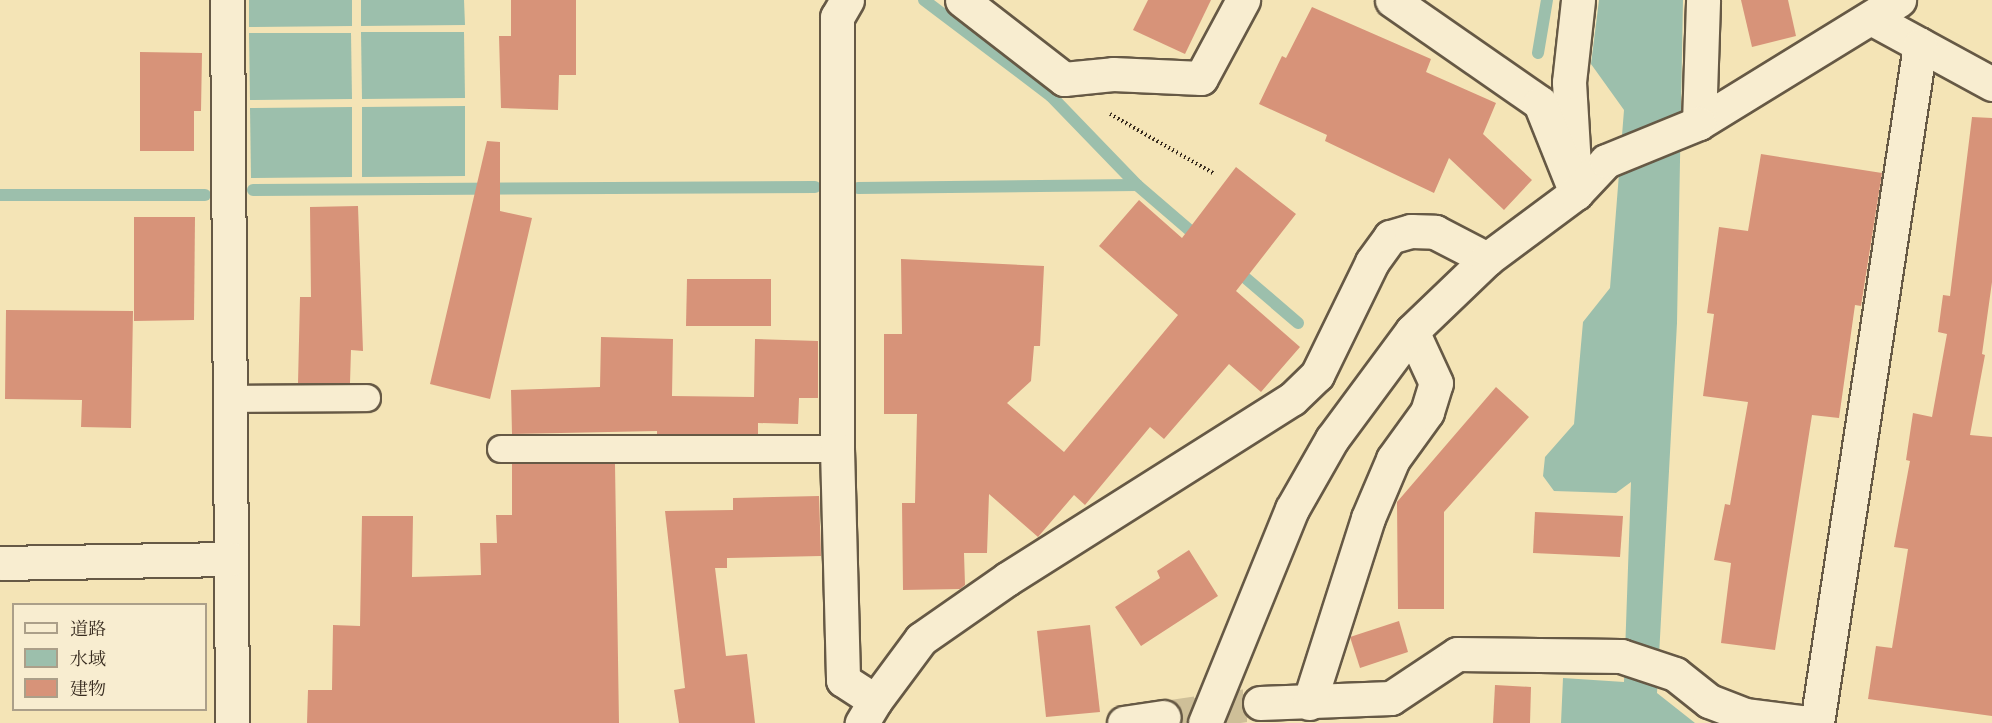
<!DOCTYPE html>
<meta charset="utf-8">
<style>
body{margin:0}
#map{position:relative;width:1992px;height:723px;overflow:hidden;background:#f4e4b6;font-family:"IM FELL English","Noto Serif JP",serif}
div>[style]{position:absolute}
.water>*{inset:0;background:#9cbfac}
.stream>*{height:12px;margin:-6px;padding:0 6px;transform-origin:6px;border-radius:6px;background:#9cbfac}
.building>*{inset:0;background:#d79379}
.minor-tunnel>*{height:33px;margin-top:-16.5px;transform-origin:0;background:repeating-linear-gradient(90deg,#cebf98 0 33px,transparent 0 49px)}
.path>*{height:4px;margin-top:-2px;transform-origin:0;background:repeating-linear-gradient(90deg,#372b1f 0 1.5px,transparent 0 4.5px)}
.roads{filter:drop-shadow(2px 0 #665945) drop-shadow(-2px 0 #665945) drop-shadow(0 2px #665945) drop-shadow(0 -2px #665945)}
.service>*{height:26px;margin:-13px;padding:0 13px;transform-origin:13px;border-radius:13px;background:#f8edd0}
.minor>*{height:33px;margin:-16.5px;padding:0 16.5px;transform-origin:16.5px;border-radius:16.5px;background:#f8edd0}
.tertiary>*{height:33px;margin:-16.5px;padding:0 16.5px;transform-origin:16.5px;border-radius:16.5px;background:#f8edd0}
span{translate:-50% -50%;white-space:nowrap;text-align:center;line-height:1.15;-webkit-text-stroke:4.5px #f8edd0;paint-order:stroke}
.legend{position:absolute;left:12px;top:603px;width:195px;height:108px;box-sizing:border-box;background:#f8edd0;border:2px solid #ab9f89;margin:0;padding:8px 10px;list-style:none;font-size:18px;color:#372b1f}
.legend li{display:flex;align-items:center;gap:12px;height:30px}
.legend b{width:30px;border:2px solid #ab9f89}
</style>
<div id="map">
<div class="water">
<i style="clip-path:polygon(249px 0,352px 0,352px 26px,249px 27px)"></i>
<i style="clip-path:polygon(361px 0,464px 0,465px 25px,361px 26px)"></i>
<i style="clip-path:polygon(1599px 0,1683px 0,1677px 323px,1657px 693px,1695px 723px,1561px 723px,1563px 678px,1624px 682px,1631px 482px,1616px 493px,1554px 491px,1543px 476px,1545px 457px,1574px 424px,1583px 322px,1610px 288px,1624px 110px,1591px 64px)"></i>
<i style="clip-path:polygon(361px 32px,464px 32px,465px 98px,362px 99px)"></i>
<i style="clip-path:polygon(249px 33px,351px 33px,352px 99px,250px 100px)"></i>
<i style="clip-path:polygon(465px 106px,465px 176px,362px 177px,362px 107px)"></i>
<i style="clip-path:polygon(352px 107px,352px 177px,251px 178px,250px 108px)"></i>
</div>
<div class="stream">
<i style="left:924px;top:0;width:159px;rotate:37.1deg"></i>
<i style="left:1051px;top:96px;width:124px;rotate:46deg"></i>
<i style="left:1137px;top:185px;width:84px;rotate:40.7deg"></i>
<i style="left:1538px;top:53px;width:54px;rotate:-80.4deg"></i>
<i style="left:858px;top:188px;width:279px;rotate:-0.6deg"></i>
<i style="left:253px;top:190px;width:562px;rotate:-0.31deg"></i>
<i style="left:0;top:195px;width:205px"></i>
<i style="left:1235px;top:269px;width:83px;rotate:40.6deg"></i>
</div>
<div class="building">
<i style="clip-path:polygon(511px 0,576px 0,576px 75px,559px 75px,558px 110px,501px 108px,499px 36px,511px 36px)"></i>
<i style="clip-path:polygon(1148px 0,1211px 0,1185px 54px,1133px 30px)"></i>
<i style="clip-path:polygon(1741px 0,1788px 0,1796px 36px,1752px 47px)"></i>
<i style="clip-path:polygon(1312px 7px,1431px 59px,1426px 72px,1496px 103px,1483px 134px,1532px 180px,1504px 210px,1449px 158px,1434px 193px,1325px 141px,1327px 135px,1259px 104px,1282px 56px,1286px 58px)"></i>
<i style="clip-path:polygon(140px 52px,202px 53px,201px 111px,194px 111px,194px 151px,140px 151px)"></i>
<i style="clip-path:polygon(1972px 117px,1992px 118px,1992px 282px,1982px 354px,1985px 355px,1970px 435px,1992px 437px,1992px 716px,1868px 699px,1876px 646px,1892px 648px,1908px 549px,1894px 547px,1910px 461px,1906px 460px,1913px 413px,1932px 417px,1947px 334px,1938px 332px,1943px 295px,1950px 296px)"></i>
<i style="clip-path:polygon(487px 141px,500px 142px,500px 211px,532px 218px,490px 399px,430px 384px)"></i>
<i style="clip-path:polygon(1761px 154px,1882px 173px,1861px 306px,1855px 305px,1839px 418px,1812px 415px,1775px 650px,1721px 643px,1731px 563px,1714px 560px,1725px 504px,1730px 505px,1748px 402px,1703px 396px,1714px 314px,1707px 313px,1719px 227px,1748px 231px)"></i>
<i style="clip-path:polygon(1236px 167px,1296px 214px,1236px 291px,1300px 347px,1261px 392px,1229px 364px,1164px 439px,1150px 427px,1085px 505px,1074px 495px,1038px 537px,989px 494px,987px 553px,964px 553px,965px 585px,960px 589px,903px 590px,902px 503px,915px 503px,917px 414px,884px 414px,884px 334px,902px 334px,901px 259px,1044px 266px,1040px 346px,1034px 346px,1031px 381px,1007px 403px,1064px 452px,1178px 315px,1099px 246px,1139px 200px,1182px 238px)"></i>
<i style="clip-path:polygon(358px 206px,363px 351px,351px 350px,350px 383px,298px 383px,300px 297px,311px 297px,310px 207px)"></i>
<i style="clip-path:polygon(134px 217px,195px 217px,194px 320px,134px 321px)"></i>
<i style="clip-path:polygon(687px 279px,771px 279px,771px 326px,686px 326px)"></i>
<i style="clip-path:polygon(6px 310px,133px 311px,131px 428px,81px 427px,82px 400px,5px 399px)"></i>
<i style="clip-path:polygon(601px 337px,673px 339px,672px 396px,754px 397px,755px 339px,818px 341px,818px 398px,799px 398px,798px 424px,758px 423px,758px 434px,657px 434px,657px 431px,512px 434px,511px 390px,600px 387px)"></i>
<i style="clip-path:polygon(1496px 387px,1529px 417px,1444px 512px,1444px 609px,1398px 609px,1397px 502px)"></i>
<i style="clip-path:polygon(512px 464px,615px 464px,619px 723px,307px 723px,308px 690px,332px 690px,333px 625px,360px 626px,362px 516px,413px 516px,412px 577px,481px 575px,480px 543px,497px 543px,496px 515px,512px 515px)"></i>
<i style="clip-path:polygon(819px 496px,821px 556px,727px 558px,727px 568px,715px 568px,726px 656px,747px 654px,755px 723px,679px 723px,674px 690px,685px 688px,665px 511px,733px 510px,733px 498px)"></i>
<i style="clip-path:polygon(1535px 512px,1623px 516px,1620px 557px,1533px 553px)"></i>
<i style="clip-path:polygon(1189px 550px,1218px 596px,1141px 646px,1115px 607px,1160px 578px,1157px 571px)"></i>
<i style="clip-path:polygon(1399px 621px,1408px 652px,1360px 668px,1350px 637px)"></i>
<i style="clip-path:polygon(1090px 625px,1100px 712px,1046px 717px,1037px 631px)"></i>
<i style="clip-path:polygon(1495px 685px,1531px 687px,1530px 723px,1493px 723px)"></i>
</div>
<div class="minor-tunnel">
<i style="left:1164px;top:717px;width:97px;rotate:-8.3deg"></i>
</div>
<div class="path">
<i style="left:1110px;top:114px;width:119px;rotate:29.8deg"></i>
</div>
<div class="roads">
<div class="service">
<i style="left:229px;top:399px;width:138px;rotate:-0.4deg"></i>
<i style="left:501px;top:449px;width:336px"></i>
</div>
<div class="minor">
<i style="left:227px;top:0;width:723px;rotate:89.6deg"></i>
<i style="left:847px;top:0;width:20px;rotate:120deg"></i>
<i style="left:837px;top:17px;width:432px;rotate:90deg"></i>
<i style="left:837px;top:449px;width:231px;rotate:88.5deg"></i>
<i style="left:843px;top:680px;width:38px;rotate:33deg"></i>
<i style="left:875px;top:701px;width:26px;rotate:121deg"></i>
<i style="left:962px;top:0;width:129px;rotate:37.8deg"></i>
<i style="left:1064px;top:79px;width:49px;rotate:-5.8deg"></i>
<i style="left:1113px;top:74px;width:88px;rotate:2.6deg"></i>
<i style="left:1201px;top:78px;width:89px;rotate:-61.7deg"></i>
<i style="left:1871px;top:18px;width:138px;rotate:28.6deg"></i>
<i style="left:1699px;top:123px;width:235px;rotate:-31.6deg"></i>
<i style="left:1699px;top:123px;width:123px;rotate:-88.1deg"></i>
<i style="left:1575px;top:183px;width:101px;rotate:-93.4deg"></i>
<i style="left:1569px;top:82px;width:82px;rotate:-83.7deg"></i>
<i style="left:0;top:563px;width:231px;rotate:-1deg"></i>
<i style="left:1260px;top:703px;width:131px;rotate:-2.2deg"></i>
<i style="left:1391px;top:698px;width:79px;rotate:-33.7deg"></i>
<i style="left:1457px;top:654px;width:164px;rotate:0.7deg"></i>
<i style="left:1621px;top:656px;width:57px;rotate:18.4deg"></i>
<i style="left:1675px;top:674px;width:43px;rotate:38.5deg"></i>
<i style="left:1709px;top:701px;width:40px;rotate:21deg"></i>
<i style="left:1746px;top:715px;width:64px;rotate:7.2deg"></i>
<i style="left:1309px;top:703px;width:194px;rotate:-72.3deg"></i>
<i style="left:1368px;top:518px;width:64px;rotate:-67deg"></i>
<i style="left:1393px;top:459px;width:58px;rotate:-54.1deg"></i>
<i style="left:1427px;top:412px;width:30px;rotate:-73deg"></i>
<i style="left:1436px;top:383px;width:57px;rotate:-114.8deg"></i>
<i style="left:1124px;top:723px;width:40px;rotate:-8.5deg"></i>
<i style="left:1817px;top:723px;width:686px;rotate:-81.36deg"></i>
</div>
<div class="tertiary">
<i style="left:1392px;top:0;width:180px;rotate:34.8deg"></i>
<i style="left:1540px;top:103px;width:97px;rotate:68.2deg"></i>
<i style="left:875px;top:701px;width:77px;rotate:-53.4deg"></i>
<i style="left:921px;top:639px;width:105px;rotate:-34.9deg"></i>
<i style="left:1007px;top:579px;width:337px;rotate:-32.3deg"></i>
<i style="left:1292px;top:399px;width:35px;rotate:-44deg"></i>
<i style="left:1317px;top:375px;width:126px;rotate:-64deg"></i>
<i style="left:1372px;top:262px;width:31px;rotate:-54deg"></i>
<i style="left:1390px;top:237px;width:22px;rotate:-16deg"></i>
<i style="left:1411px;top:231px;width:24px;rotate:2deg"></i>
<i style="left:1435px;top:232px;width:59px;rotate:27.4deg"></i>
<i style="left:1205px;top:723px;width:231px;rotate:-67.9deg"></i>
<i style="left:1292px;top:509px;width:81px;rotate:-60.3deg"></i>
<i style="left:1332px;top:439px;width:134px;rotate:-53.5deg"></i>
<i style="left:1412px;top:331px;width:104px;rotate:-43.8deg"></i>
<i style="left:1487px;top:259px;width:111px;rotate:-36.6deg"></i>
<i style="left:1576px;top:193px;width:44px;rotate:-46.8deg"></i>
<i style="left:1606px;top:161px;width:100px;rotate:-22.2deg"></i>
</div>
</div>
<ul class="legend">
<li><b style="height:8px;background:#f8edd0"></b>道路</li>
<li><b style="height:16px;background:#9cbfac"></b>水域</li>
<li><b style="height:16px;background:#d79379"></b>建物</li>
</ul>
</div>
